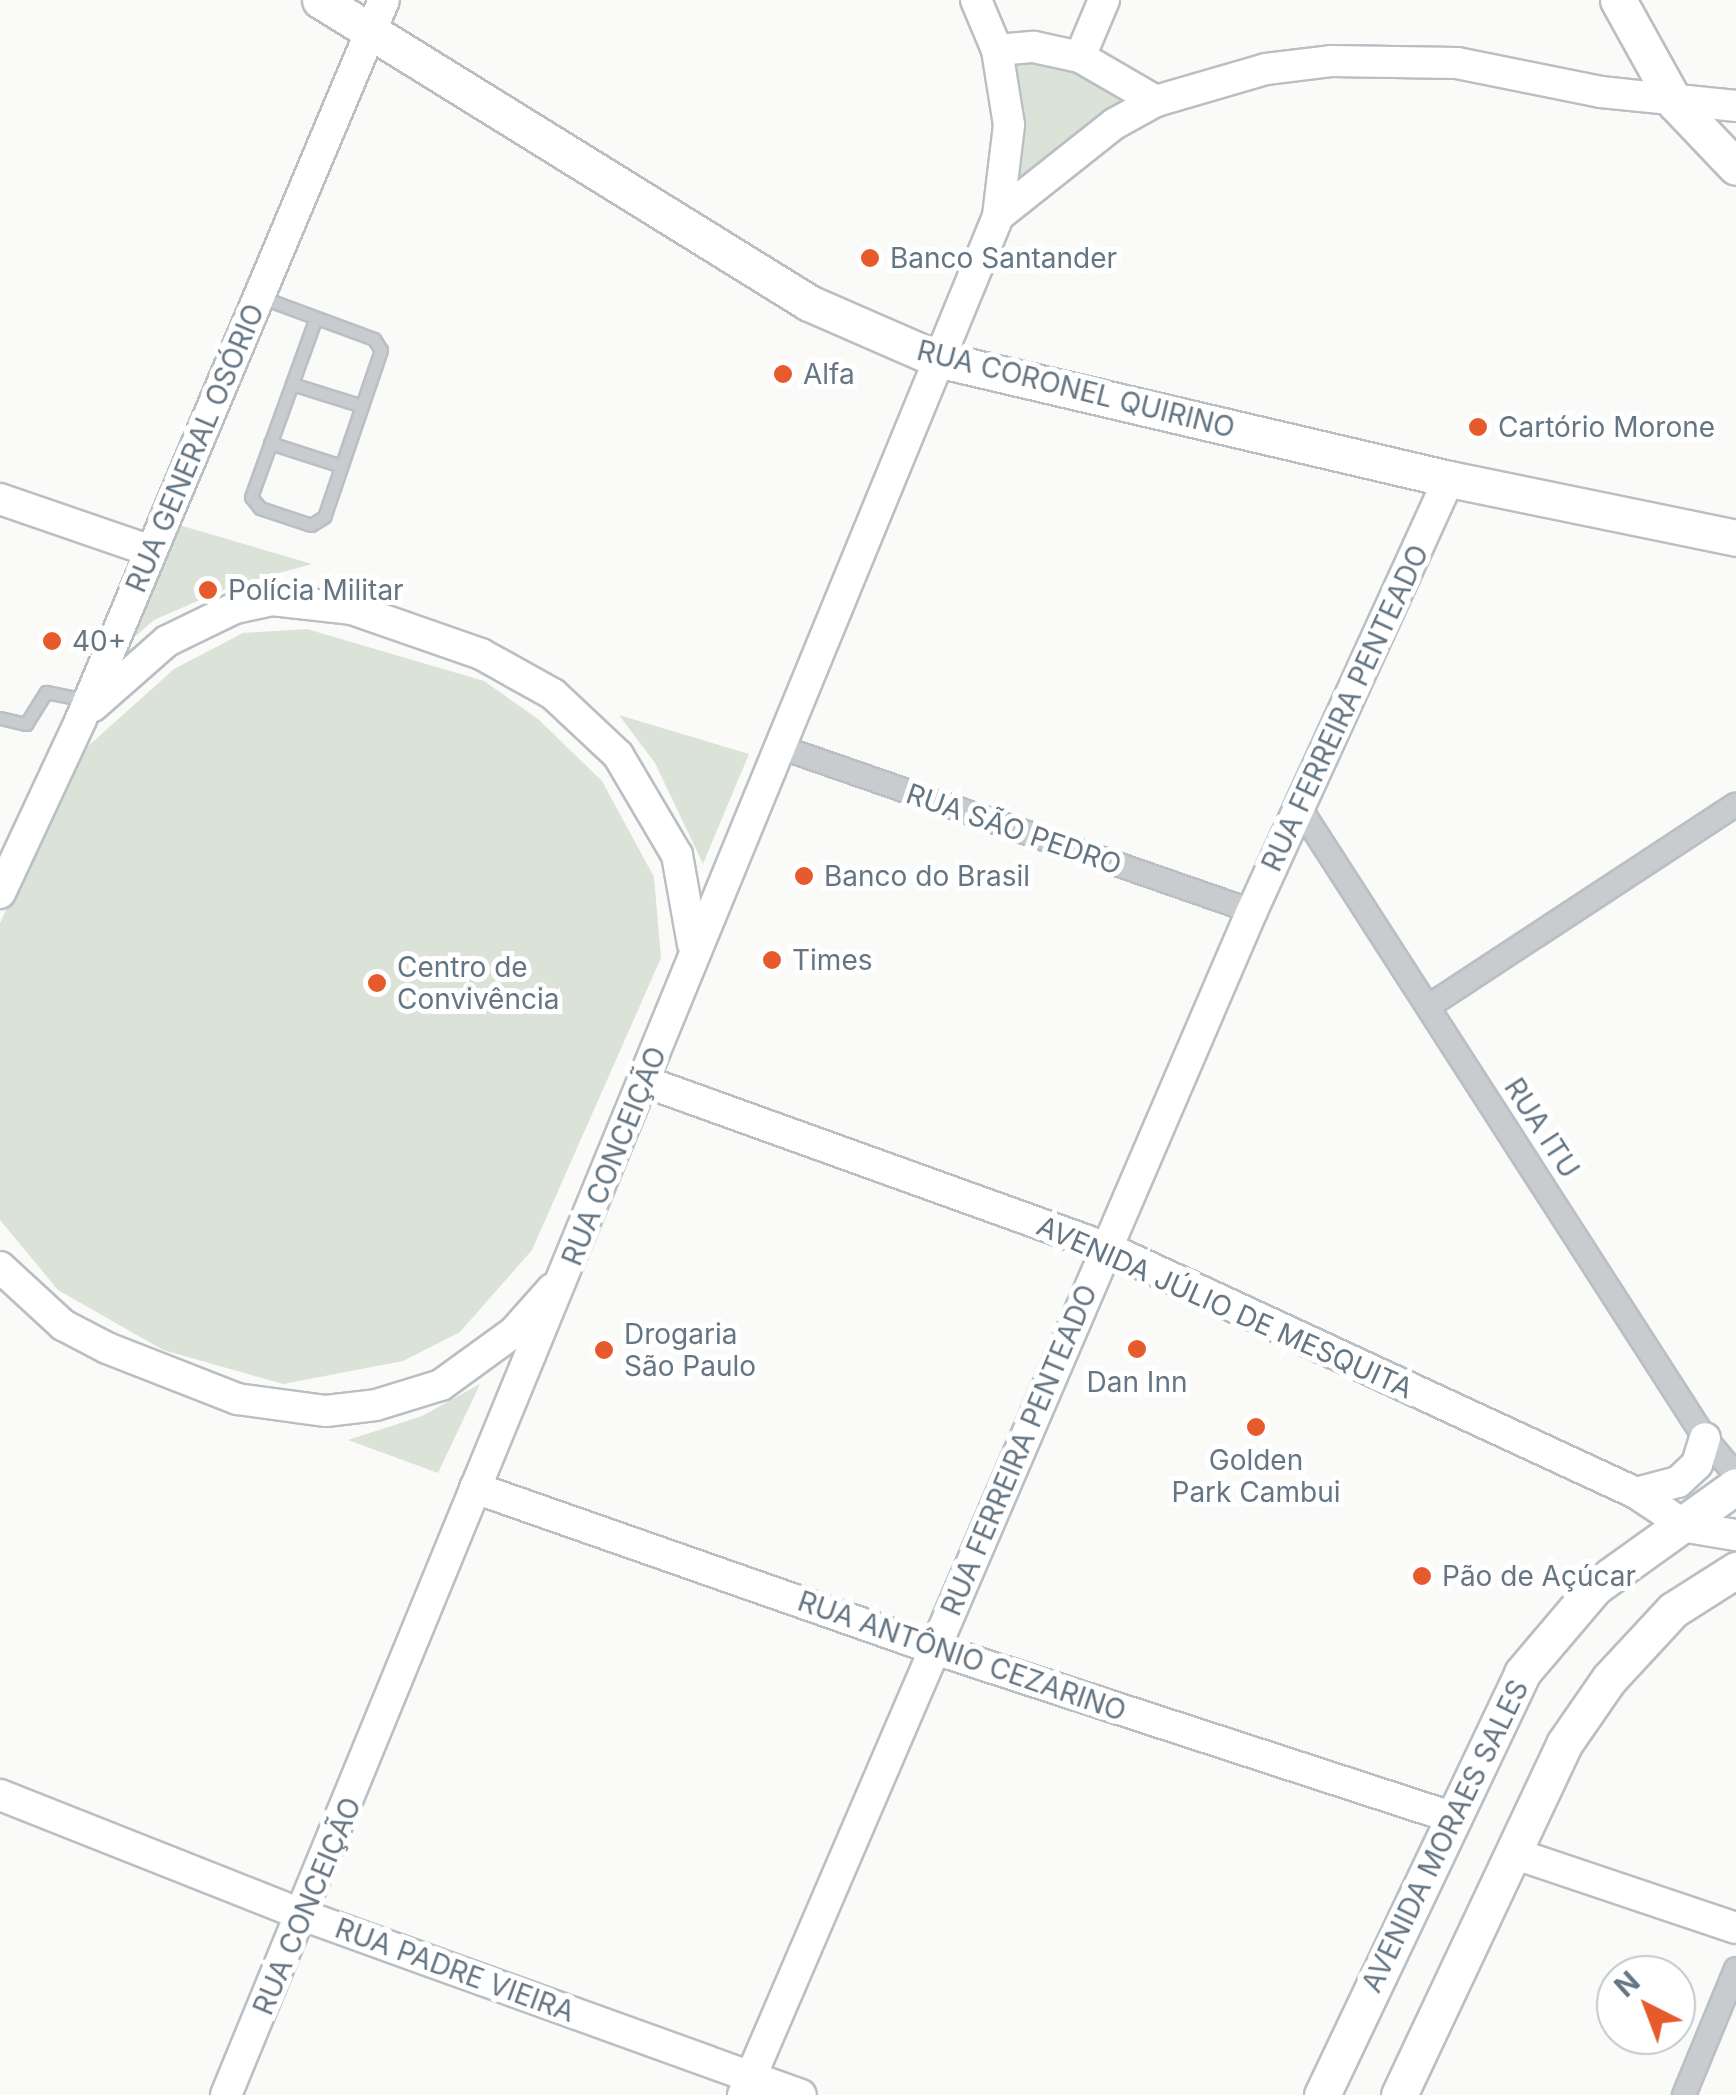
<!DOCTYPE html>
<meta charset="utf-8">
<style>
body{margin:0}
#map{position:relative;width:1736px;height:2095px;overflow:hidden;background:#fafaf8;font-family:Inter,sans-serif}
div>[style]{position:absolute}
.green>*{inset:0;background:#dbe2d8}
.roads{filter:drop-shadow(2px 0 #babfc4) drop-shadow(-2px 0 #babfc4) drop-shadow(0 2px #babfc4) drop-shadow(0 -2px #babfc4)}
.lane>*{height:11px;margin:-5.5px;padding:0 5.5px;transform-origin:5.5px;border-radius:5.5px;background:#c8cccf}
.street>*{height:22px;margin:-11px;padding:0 11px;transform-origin:11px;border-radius:11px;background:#c8cccf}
.secondary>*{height:30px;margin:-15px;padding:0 15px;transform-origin:15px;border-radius:15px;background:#fff}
.primary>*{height:35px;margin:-17.5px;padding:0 17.5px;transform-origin:17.5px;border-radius:17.5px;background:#fff}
.dots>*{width:28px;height:28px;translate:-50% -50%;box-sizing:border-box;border:5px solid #fff;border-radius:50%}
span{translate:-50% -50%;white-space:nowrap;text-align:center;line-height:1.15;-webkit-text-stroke:10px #fff;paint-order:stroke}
.poi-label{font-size:28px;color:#647583}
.left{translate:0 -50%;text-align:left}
.street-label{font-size:28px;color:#647583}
.north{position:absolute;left:1596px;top:1955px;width:100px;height:100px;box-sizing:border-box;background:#fff;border:2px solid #c1c8cd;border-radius:50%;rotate:318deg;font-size:28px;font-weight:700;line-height:40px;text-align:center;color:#647583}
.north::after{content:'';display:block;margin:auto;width:35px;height:45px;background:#e65a2b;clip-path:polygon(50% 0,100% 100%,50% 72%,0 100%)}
</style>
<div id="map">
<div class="green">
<i style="clip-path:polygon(1033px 61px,1071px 71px,1124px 100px,1018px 178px,1024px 127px,1014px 64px)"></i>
<i style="clip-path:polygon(179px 525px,312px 564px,232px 586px,154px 620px,112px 657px)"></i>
<i style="clip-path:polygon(307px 629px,484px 681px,538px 719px,602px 781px,654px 877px,661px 958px,532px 1250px,460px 1332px,403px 1361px,283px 1384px,163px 1350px,58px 1290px,0 1220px,0 923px,76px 757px,174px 669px,243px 633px)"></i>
<i style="clip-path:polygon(619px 715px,749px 754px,703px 864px,655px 763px)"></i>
<i style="clip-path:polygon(480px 1384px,438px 1473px,348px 1440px,422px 1416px)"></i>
</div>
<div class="roads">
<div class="lane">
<i style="left:263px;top:298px;width:118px;rotate:20.3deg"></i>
<i style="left:374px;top:339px;width:13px;rotate:58deg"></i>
<i style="left:381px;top:350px;width:176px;rotate:108.8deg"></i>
<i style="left:324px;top:517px;width:15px;rotate:148deg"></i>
<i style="left:311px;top:525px;width:54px;rotate:-161.6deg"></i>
<i style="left:260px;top:508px;width:14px;rotate:-129deg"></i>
<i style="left:251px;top:497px;width:188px;rotate:-70.1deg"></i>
<i style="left:292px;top:384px;width:73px;rotate:17.4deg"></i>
<i style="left:270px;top:443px;width:75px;rotate:17.9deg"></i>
<i style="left:0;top:718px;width:27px;rotate:13deg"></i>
<i style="left:26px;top:724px;width:38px;rotate:-58deg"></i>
<i style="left:46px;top:692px;width:41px;rotate:11.3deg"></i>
</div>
<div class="street">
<i style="left:777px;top:746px;width:503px;rotate:19.16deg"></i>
<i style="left:1301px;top:810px;width:747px;rotate:57.25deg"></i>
<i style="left:1705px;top:1438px;width:48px;rotate:50deg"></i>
<i style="left:1429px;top:1006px;width:367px;rotate:-33.3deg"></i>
<i style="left:1684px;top:2095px;width:136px;rotate:-67.6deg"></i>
</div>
<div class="secondary">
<i style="left:997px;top:50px;width:37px;rotate:-5deg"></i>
<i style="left:1034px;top:47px;width:47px;rotate:12.3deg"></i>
<i style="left:1080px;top:57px;width:88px;rotate:30.1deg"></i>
<i style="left:1080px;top:57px;width:62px;rotate:-67.2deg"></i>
<i style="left:998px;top:216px;width:148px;rotate:-38.4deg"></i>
<i style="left:1114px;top:124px;width:48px;rotate:-28.7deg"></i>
<i style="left:1156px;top:101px;width:115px;rotate:-16.2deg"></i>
<i style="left:1266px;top:69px;width:65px;rotate:-7deg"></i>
<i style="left:1331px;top:61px;width:126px;rotate:0.9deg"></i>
<i style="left:1457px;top:63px;width:147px;rotate:11.4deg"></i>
<i style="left:1601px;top:92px;width:136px;rotate:5.9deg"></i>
<i style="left:0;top:499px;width:160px;rotate:19deg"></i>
<i style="left:93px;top:706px;width:98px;rotate:-41.3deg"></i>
<i style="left:167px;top:641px;width:76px;rotate:-25.9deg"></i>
<i style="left:235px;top:608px;width:38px;rotate:-12deg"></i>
<i style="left:272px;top:600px;width:81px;rotate:6.4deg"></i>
<i style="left:352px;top:609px;width:137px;rotate:19.2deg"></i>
<i style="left:481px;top:654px;width:82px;rotate:29.1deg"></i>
<i style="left:553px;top:694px;width:89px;rotate:43.2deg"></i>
<i style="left:618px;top:755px;width:116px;rotate:59.5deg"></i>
<i style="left:677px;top:855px;width:91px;rotate:79.9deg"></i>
<i style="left:0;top:893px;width:192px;rotate:-65deg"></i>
<i style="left:81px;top:719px;width:780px;rotate:-67.15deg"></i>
<i style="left:646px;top:1082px;width:488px;rotate:19.8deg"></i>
<i style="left:1105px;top:1247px;width:585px;rotate:24.86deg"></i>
<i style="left:1636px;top:1493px;width:61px;rotate:33.7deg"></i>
<i style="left:1687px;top:1527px;width:50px;rotate:9.3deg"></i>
<i style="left:0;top:1267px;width:86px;rotate:42.6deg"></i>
<i style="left:63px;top:1325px;width:50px;rotate:27.6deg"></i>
<i style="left:107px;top:1348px;width:140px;rotate:21.4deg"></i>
<i style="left:237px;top:1399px;width:90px;rotate:7.7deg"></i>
<i style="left:326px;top:1411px;width:50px;rotate:-6.8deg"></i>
<i style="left:376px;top:1405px;width:68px;rotate:-17.1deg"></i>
<i style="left:441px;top:1385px;width:90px;rotate:-36deg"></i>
<i style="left:514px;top:1332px;width:57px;rotate:-48.5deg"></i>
<i style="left:475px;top:1488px;width:487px;rotate:19.3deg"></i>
<i style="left:935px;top:1649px;width:543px;rotate:18.03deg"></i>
<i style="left:1636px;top:1493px;width:43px;rotate:-14.7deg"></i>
<i style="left:1678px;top:1482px;width:26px;rotate:-43deg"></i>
<i style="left:1697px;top:1464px;width:27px;rotate:-73deg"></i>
<i style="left:0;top:1795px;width:328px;rotate:21.6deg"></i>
<i style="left:305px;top:1916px;width:527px;rotate:19.84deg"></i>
<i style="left:1513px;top:1853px;width:235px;rotate:18.6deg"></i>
<i style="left:226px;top:2095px;width:2031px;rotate:-67.66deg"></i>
<i style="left:998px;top:216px;width:92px;rotate:-83.1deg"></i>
<i style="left:1009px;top:125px;width:76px;rotate:-99.1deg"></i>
<i style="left:997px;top:50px;width:54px;rotate:-112.8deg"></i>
<i style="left:743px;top:2095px;width:1289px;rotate:-66.74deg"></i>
<i style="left:1252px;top:911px;width:475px;rotate:-65.5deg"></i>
</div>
<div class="primary">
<i style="left:320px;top:0;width:575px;rotate:31.78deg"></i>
<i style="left:809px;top:303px;width:140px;rotate:23.6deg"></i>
<i style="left:937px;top:359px;width:526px;rotate:13.19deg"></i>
<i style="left:1449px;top:479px;width:293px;rotate:11.6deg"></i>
<i style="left:1618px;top:0;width:118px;rotate:61deg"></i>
<i style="left:1675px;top:103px;width:88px;rotate:46.4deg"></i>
<i style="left:1322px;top:2095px;width:467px;rotate:-64.6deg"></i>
<i style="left:1522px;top:1673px;width:113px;rotate:-49.7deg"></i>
<i style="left:1595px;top:1587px;width:173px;rotate:-35.6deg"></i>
<i style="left:1399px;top:2095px;width:388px;rotate:-64.8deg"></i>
<i style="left:1564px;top:1744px;width:79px;rotate:-55.3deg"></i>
<i style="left:1609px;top:1679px;width:94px;rotate:-47.2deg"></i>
<i style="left:1673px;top:1610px;width:75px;rotate:-32.4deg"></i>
</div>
</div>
<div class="dots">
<i style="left:870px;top:258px;background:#e65a2b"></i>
<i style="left:783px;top:374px;background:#e65a2b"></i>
<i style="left:1478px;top:427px;background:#e65a2b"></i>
<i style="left:208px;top:590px;background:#e65a2b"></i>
<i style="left:52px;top:641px;background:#e65a2b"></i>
<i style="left:804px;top:876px;background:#e65a2b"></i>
<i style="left:772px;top:960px;background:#e65a2b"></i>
<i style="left:377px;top:983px;background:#e65a2b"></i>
<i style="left:1137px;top:1349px;background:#e65a2b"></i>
<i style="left:604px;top:1350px;background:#e65a2b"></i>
<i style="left:1256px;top:1427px;background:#e65a2b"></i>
<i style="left:1422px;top:1576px;background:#e65a2b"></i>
</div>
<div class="poi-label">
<span class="left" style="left:890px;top:258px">Banco Santander</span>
<span class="left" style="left:803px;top:374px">Alfa</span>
<span class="left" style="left:1498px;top:427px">Cartório Morone</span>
<span class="left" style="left:228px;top:590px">Polícia Militar</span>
<span class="left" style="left:72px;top:641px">40+</span>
<span class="left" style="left:824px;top:876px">Banco do Brasil</span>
<span class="left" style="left:792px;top:960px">Times</span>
<span class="left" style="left:397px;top:983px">Centro de<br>Convivência</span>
<span class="left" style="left:624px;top:1350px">Drogaria<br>São Paulo</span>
<span style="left:1137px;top:1382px">Dan Inn</span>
<span style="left:1256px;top:1476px">Golden<br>Park Cambui</span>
<span class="left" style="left:1442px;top:1576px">Pão de Açúcar</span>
</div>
<div class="street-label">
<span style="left:1076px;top:389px;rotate:14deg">RUA CORONEL QUIRINO</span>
<span style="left:195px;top:448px;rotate:-67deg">RUA GENERAL OSÓRIO</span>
<span style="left:1345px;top:708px;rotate:-65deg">RUA FERREIRA PENTEADO</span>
<span style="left:1014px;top:829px;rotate:19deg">RUA SÃO PEDRO</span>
<span style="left:1542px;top:1128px;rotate:57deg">RUA ITU</span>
<span style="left:614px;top:1156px;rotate:-68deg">RUA CONCEIÇÃO</span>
<span style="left:1225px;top:1307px;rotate:24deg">AVENIDA JÚLIO DE MESQUITA</span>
<span style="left:1019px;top:1450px;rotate:-67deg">RUA FERREIRA PENTEADO</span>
<span style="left:962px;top:1656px;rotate:19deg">RUA ANTÔNIO CEZARINO</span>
<span style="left:1445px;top:1836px;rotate:-64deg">AVENIDA MORAES SALES</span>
<span style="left:307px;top:1906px;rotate:-67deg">RUA CONCEIÇÃO</span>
<span style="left:455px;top:1970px;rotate:20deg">RUA PADRE VIEIRA</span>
</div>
<div class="north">N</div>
</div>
